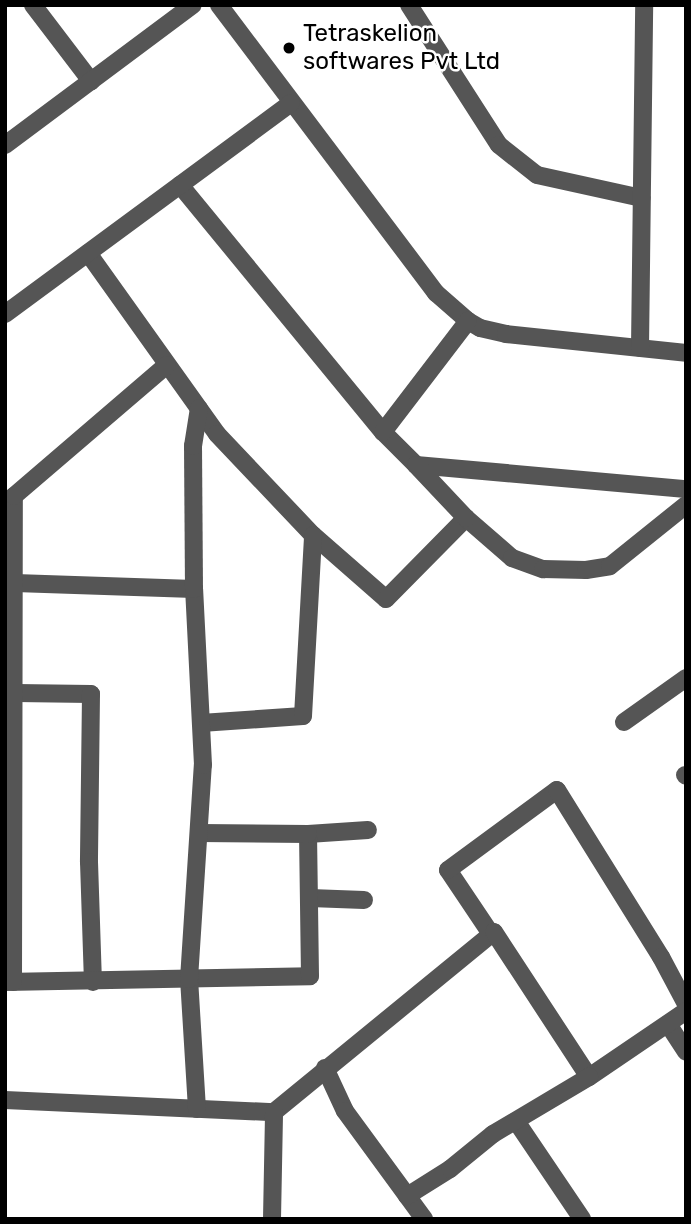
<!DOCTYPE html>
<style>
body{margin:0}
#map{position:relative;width:691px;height:1224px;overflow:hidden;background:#fff;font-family:Rubik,sans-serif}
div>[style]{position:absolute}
.minor>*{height:18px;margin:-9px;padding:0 9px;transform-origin:9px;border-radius:9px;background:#555}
.dots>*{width:19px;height:19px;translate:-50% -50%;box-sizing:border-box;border:4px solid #fff;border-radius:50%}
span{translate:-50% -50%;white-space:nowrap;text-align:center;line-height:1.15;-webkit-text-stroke:5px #fff;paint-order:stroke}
.poi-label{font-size:24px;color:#000}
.left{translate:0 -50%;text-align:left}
.frame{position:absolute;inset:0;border:7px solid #000;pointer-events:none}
</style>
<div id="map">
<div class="minor">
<i style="left:33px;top:5px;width:96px;rotate:52.7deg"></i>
<i style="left:219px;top:5px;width:361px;rotate:53deg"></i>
<i style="left:436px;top:293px;width:43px;rotate:41.2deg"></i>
<i style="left:468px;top:321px;width:14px;rotate:30deg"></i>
<i style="left:480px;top:328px;width:27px;rotate:13deg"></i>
<i style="left:506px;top:334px;width:181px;rotate:6deg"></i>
<i style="left:409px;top:5px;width:166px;rotate:57.3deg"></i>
<i style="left:499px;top:145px;width:48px;rotate:38.3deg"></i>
<i style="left:537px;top:175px;width:107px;rotate:12.4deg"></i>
<i style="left:5px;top:145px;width:234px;rotate:-36.7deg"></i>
<i style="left:180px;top:185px;width:320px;rotate:50.6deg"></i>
<i style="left:383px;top:432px;width:47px;rotate:45deg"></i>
<i style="left:416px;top:465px;width:271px;rotate:5.1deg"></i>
<i style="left:88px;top:253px;width:222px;rotate:54.5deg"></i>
<i style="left:217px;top:434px;width:139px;rotate:46.5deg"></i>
<i style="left:313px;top:535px;width:97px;rotate:41.2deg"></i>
<i style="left:386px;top:599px;width:114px;rotate:-45.4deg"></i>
<i style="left:466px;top:518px;width:61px;rotate:41deg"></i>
<i style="left:512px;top:558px;width:33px;rotate:20deg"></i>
<i style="left:543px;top:569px;width:43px;rotate:1.3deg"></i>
<i style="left:586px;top:570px;width:24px;rotate:-9deg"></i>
<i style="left:610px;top:566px;width:97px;rotate:-38.8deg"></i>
<i style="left:5px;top:314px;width:355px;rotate:-36.4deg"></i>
<i style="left:640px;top:348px;width:343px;rotate:-89.3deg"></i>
<i style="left:383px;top:432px;width:140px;rotate:-52.6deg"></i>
<i style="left:416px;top:465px;width:73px;rotate:46.7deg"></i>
<i style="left:15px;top:583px;width:179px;rotate:1.9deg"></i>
<i style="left:16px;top:693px;width:75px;rotate:0.8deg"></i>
<i style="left:91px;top:694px;width:168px;rotate:90.7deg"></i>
<i style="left:89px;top:862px;width:120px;rotate:88.1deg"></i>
<i style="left:624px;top:722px;width:76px;rotate:-35.4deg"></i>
<i style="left:201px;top:723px;width:102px;rotate:-3.9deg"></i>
<i style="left:303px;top:716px;width:181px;rotate:-86.8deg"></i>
<i style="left:685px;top:775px;width:1px;rotate:45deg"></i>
<i style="left:308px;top:834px;width:60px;rotate:-3.8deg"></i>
<i style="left:310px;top:898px;width:54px;rotate:2.1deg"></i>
<i style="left:491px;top:934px;width:77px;rotate:-123.9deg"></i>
<i style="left:448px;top:870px;width:135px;rotate:-36.3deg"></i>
<i style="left:557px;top:790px;width:197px;rotate:58.1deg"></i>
<i style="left:661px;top:957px;width:53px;rotate:62deg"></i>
<i style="left:5px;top:982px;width:305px;rotate:-1.1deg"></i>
<i style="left:310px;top:976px;width:142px;rotate:-90.8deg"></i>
<i style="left:308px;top:834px;width:109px;rotate:-179.5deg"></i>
<i style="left:13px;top:982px;width:486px;rotate:-89.9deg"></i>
<i style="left:14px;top:496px;width:201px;rotate:-40.6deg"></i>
<i style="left:668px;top:1024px;width:33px;rotate:57deg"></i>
<i style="left:325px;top:1068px;width:47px;rotate:65.1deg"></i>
<i style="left:345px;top:1111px;width:134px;rotate:53.8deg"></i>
<i style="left:5px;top:1100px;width:269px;rotate:2.6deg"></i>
<i style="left:274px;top:1112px;width:284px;rotate:-39.3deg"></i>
<i style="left:494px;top:932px;width:173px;rotate:56.8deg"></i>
<i style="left:589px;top:1077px;width:117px;rotate:-34.2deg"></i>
<i style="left:197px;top:1109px;width:130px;rotate:-93.5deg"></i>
<i style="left:189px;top:979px;width:214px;rotate:-86.3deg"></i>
<i style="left:203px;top:765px;width:176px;rotate:-92.9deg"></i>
<i style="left:194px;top:589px;width:143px;rotate:-90.4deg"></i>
<i style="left:193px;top:446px;width:38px;rotate:-81deg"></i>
<i style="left:516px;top:1121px;width:118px;rotate:56deg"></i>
<i style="left:407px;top:1196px;width:51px;rotate:-32.1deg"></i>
<i style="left:450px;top:1169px;width:55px;rotate:-39.1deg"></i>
<i style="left:493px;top:1134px;width:112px;rotate:-30.7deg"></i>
<i style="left:272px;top:1219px;width:107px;rotate:-88.9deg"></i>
</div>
<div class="dots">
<i style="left:289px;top:48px;background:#000"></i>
</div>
<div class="poi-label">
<span class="left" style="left:303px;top:48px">Tetraskelion<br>softwares Pvt Ltd</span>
</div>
<div class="frame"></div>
</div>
